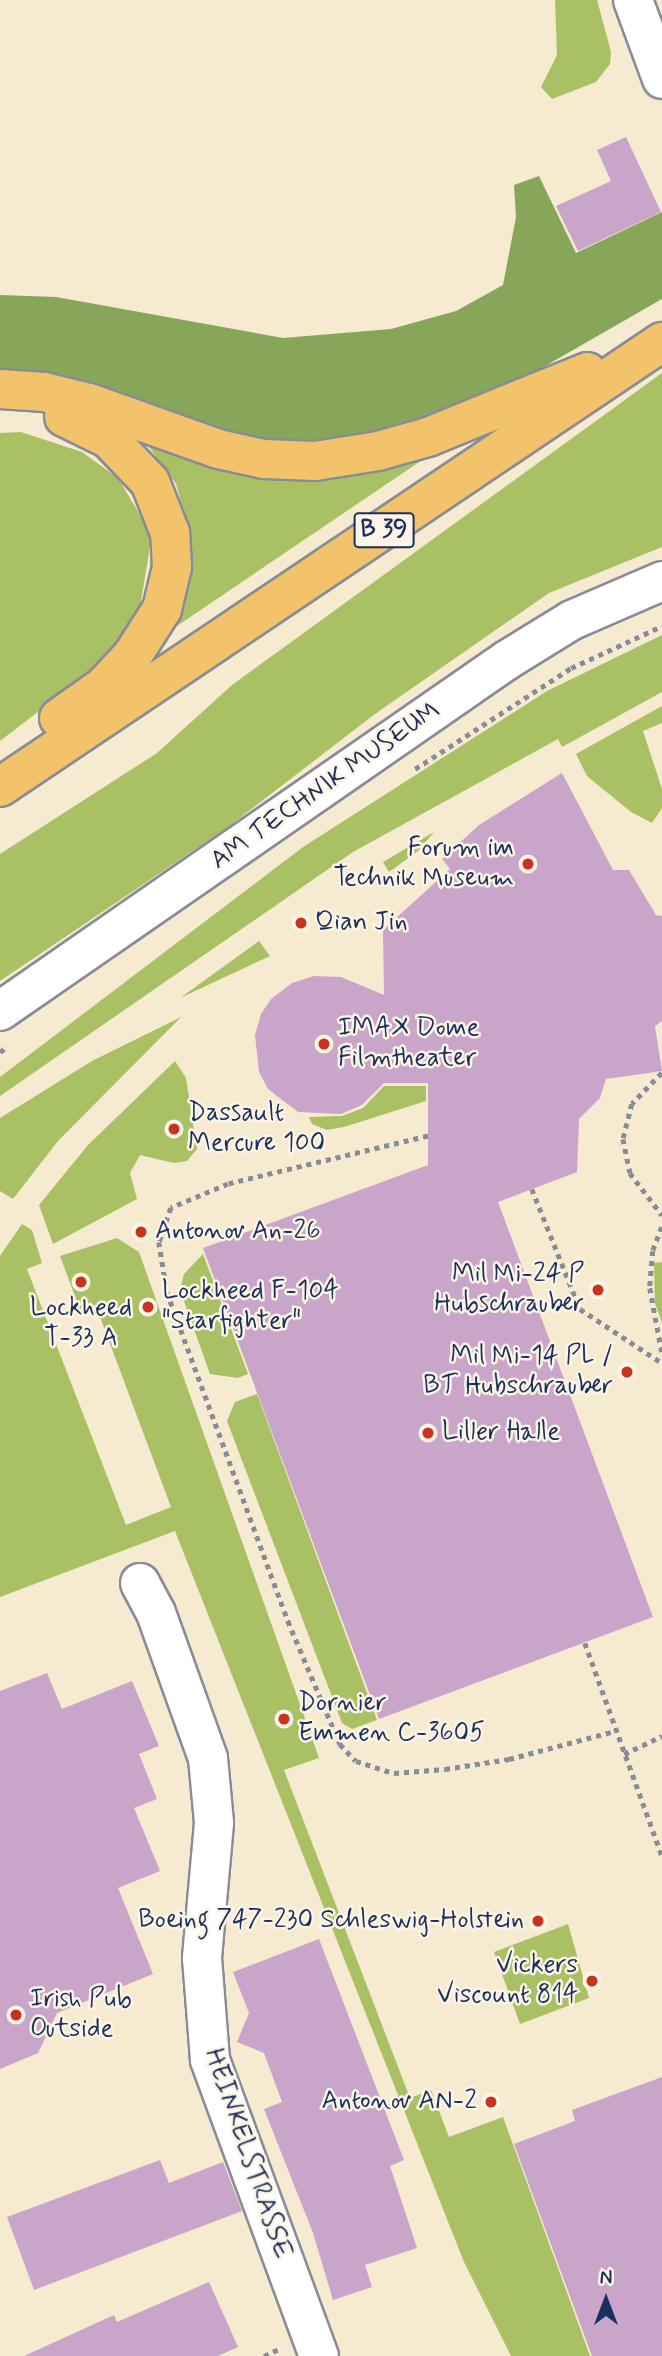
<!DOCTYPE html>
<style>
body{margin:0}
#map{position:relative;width:662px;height:2356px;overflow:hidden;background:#f6ead1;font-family:Mynerve,sans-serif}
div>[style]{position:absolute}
.green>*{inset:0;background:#aac064}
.forest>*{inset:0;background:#87a65a}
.building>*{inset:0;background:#c9a5ca}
.path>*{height:4.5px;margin-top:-2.25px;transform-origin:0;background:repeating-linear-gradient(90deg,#888c98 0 5px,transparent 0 10px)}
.roads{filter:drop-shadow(2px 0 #888c98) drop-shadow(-2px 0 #888c98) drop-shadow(0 2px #888c98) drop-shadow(0 -2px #888c98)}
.minor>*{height:38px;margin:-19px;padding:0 19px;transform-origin:19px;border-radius:19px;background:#fff}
.major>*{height:38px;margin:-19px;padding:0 19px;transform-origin:19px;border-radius:19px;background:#f2c36a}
.dots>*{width:19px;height:19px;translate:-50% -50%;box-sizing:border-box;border:4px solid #fcf5e5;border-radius:50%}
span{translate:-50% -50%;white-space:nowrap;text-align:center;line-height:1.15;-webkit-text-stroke:5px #fcf5e5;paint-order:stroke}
.shield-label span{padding:2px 5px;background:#fcf5e5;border:2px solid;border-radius:5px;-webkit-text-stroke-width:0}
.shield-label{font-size:24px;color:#1b2f5e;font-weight:700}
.street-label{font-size:26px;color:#1b2f5e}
.poi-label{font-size:26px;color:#1b2f5e}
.right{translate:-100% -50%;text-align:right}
.left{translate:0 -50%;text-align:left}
.north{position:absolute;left:571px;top:2265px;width:70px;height:70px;-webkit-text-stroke:5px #fcf5e5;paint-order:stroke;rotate:0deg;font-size:19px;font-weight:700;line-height:28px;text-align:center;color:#1b2f5e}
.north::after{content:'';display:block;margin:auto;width:24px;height:32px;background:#1b2f5e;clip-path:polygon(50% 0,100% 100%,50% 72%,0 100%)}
</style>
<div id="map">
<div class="green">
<i style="clip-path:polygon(555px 0,597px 0,611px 52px,610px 64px,596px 82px,552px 99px,541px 87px,557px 55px)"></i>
<i style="clip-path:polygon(662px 373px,662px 547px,549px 593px,375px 714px,228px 827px,0 981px,0 854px,157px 753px,232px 685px)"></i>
<i style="clip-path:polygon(21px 432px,82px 452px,118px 478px,152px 535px,138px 619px,94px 669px,0 741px,0 433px)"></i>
<i style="clip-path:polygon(153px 442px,431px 454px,174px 628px,187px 590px,188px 528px,176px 484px,149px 447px)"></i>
<i style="clip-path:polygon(662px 635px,662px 692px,562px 747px,558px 739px,353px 852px,0 1096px,0 1077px,303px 847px,547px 691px)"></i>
<i style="clip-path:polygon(662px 706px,662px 723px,643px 731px,662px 789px,662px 808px,652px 823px,631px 812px,587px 776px,576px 754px)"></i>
<i style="clip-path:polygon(434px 832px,418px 851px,389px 872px,383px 862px)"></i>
<i style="clip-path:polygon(259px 941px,270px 956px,180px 998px)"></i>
<i style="clip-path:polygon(181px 1017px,58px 1141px,13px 1199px,0 1191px,0 1118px,92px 1061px)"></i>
<i style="clip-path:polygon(175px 1061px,186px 1078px,197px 1149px,187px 1161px,174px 1163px,140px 1155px,130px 1173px,137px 1199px,53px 1244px,39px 1205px,88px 1145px)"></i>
<i style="clip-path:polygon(384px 1086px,426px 1086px,426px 1101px,344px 1127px,327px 1130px,312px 1124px,309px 1117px,342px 1116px,363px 1108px)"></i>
<i style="clip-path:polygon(22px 1224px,32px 1230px,42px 1263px,27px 1269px,126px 1525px,171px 1507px,97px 1309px,82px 1315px,60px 1256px,117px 1238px,139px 1252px,319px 1758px,284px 1770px,410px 2098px,431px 2090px,449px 2137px,503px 2117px,590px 2356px,511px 2356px,464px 2262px,175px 1531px,0 1597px,0 1256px)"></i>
<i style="clip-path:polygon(203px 1254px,248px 1374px,238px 1378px,210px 1374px,180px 1290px,184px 1274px)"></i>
<i style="clip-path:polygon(662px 1262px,662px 1323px,655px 1303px,654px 1263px)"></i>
<i style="clip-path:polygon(257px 1394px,377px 1720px,352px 1729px,342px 1723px,227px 1421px,235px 1402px)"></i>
<i style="clip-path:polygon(568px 1924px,589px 1998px,520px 2024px,494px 1952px)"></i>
</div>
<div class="forest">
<i style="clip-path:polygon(539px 176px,576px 253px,662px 212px,662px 299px,533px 373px,402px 426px,353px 439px,277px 445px,228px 435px,34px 372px,0 369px,0 295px,56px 297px,283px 338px,391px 329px,456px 311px,503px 285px,516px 217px,514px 185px)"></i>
</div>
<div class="building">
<i style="clip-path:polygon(626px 137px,661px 212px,578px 251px,556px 206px,611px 181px,597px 150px)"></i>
<i style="clip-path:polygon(562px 773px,613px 870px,629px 870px,656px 915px,662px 916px,662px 1021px,655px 1026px,662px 1071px,606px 1079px,600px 1098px,579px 1119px,577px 1172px,498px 1202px,653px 1617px,379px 1719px,203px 1248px,428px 1165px,428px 1083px,384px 1083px,362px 1105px,341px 1114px,298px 1112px,268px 1089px,259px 1072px,255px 1035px,261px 1014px,271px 999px,292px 983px,314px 976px,341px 977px,384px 995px,383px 930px,450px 869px,442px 859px,479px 825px)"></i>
<i style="clip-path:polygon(47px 1673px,62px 1709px,132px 1681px,159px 1746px,139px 1754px,157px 1799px,134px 1808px,160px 1871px,118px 1888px,153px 1974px,57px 2013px,38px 2053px,0 2069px,0 1691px)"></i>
<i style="clip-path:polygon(319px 1939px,404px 2160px,390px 2166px,417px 2248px,365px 2265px,372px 2287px,333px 2300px,313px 2233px,264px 2109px,282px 2102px,264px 2053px,237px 2042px,249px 2013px,233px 1972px)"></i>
<i style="clip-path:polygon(662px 2077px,662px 2356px,592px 2356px,514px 2144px,575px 2121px,572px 2110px)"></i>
<i style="clip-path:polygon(160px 2160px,169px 2183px,223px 2162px,242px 2211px,34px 2290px,7px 2217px)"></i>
<i style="clip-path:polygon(209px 2282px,238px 2347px,218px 2356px,24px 2356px,114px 2315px,117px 2322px)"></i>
</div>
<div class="path">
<i style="left:415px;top:769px;width:186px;rotate:-32.9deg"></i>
<i style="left:571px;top:668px;width:100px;rotate:-24.8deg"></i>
<i style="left:0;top:1052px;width:10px;rotate:-37deg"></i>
<i style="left:662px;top:1073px;width:43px;rotate:134.1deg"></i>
<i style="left:632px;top:1104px;width:36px;rotate:104deg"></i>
<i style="left:623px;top:1139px;width:35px;rotate:78deg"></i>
<i style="left:630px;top:1173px;width:53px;rotate:52.7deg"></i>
<i style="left:428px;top:1136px;width:206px;rotate:166.5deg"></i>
<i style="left:228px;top:1184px;width:62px;rotate:157.2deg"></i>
<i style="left:171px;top:1208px;width:36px;rotate:109deg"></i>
<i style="left:159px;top:1242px;width:51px;rotate:80.9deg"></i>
<i style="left:167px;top:1292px;width:351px;rotate:69.8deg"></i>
<i style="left:288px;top:1621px;width:134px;rotate:67.1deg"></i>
<i style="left:340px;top:1744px;width:23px;rotate:47deg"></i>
<i style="left:356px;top:1761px;width:40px;rotate:18deg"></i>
<i style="left:394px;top:1773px;width:51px;rotate:-4.5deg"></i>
<i style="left:445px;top:1769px;width:65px;rotate:-8.9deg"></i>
<i style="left:509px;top:1759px;width:110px;rotate:-14.8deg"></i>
<i style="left:532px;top:1189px;width:129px;rotate:68.2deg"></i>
<i style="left:580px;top:1309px;width:98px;rotate:33.4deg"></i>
<i style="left:662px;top:1227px;width:26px;rotate:111deg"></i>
<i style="left:653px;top:1251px;width:37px;rotate:95deg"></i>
<i style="left:650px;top:1288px;width:66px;rotate:79.5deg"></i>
<i style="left:585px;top:1643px;width:226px;rotate:70.1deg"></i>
<i style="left:624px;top:1754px;width:42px;rotate:-25.3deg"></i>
<i style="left:264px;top:2356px;width:17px;rotate:-25deg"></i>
</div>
<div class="roads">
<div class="minor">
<i style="left:633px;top:0;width:84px;rotate:69.8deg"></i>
<i style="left:0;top:1011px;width:617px;rotate:-34.7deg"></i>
<i style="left:507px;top:660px;width:76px;rotate:-31.6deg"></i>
<i style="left:572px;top:620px;width:98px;rotate:-23.4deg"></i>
<i style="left:140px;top:1583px;width:34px;rotate:62deg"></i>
<i style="left:156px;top:1613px;width:154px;rotate:70.3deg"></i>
<i style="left:208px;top:1758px;width:65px;rotate:84.7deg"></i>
<i style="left:214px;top:1823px;width:136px;rotate:95.1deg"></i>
<i style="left:202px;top:1958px;width:102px;rotate:85.5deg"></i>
<i style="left:210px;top:2060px;width:315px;rotate:69.8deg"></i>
</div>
<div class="major">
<i style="left:0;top:389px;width:44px;rotate:3.9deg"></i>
<i style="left:44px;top:392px;width:46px;rotate:13.7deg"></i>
<i style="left:89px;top:403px;width:137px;rotate:19.6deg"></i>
<i style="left:218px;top:449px;width:47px;rotate:12.3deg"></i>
<i style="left:264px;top:459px;width:51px;rotate:2.2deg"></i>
<i style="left:315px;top:461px;width:64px;rotate:-9deg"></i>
<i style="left:378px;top:451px;width:52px;rotate:-15.6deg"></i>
<i style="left:428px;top:437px;width:172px;rotate:-22.2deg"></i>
<i style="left:59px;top:718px;width:55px;rotate:-35.4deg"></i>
<i style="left:104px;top:686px;width:41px;rotate:-47deg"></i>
<i style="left:132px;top:656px;width:56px;rotate:-57.4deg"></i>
<i style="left:162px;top:609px;width:43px;rotate:-76.6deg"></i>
<i style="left:172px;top:567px;width:34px;rotate:-93deg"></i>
<i style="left:170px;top:533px;width:55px;rotate:-111.4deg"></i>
<i style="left:150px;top:482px;width:59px;rotate:-133.6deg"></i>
<i style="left:109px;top:439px;width:50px;rotate:-153.9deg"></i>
<i style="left:0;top:787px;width:798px;rotate:-33.91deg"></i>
</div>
</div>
<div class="dots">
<i style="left:528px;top:864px;background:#c8321e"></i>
<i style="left:301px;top:923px;background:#c8321e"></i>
<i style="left:324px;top:1044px;background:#c8321e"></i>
<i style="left:174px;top:1129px;background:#c8321e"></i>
<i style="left:141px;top:1232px;background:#c8321e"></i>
<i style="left:81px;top:1282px;background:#c8321e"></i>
<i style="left:598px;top:1290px;background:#c8321e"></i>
<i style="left:148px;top:1307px;background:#c8321e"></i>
<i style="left:627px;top:1372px;background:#c8321e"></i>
<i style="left:428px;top:1433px;background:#c8321e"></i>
<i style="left:284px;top:1719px;background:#c8321e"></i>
<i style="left:538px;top:1921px;background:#c8321e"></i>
<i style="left:592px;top:1981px;background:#c8321e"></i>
<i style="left:16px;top:2015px;background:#c8321e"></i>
<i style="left:491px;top:2102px;background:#c8321e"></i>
</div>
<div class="shield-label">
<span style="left:384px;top:530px">B 39</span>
</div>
<div class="street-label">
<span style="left:326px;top:786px;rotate:-35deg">AM TECHNIK MUSEUM</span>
<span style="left:247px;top:2154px;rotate:71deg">HEINKELSTRASSE</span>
</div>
<div class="poi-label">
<span class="right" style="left:514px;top:864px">Forum im<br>Technik Museum</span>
<span class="left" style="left:315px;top:923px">Qian Jin</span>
<span class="left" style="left:338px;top:1044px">IMAX Dome<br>Filmtheater</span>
<span class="left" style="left:188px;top:1129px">Dassault<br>Mercure 100</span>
<span class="left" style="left:155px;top:1232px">Antonov An-26</span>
<span class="right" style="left:584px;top:1290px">Mil Mi-24 P<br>Hubschrauber</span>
<span class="left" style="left:162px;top:1307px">Lockheed F-104<br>"Starfighter"</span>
<span style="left:81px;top:1324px">Lockheed<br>T-33 A</span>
<span class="right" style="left:613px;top:1372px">Mil Mi-14 PL /<br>BT Hubschrauber</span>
<span class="left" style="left:442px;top:1433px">Liller Halle</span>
<span class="left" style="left:298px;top:1719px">Dornier<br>Emmen C-3605</span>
<span class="right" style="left:524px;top:1921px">Boeing 747-230 Schleswig-Holstein</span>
<span class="right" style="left:578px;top:1981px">Vickers<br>Viscount 814</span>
<span class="left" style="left:30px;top:2015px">Irish Pub<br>Outside</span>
<span class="right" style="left:477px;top:2102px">Antonov AN-2</span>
</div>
<div class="north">N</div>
</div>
